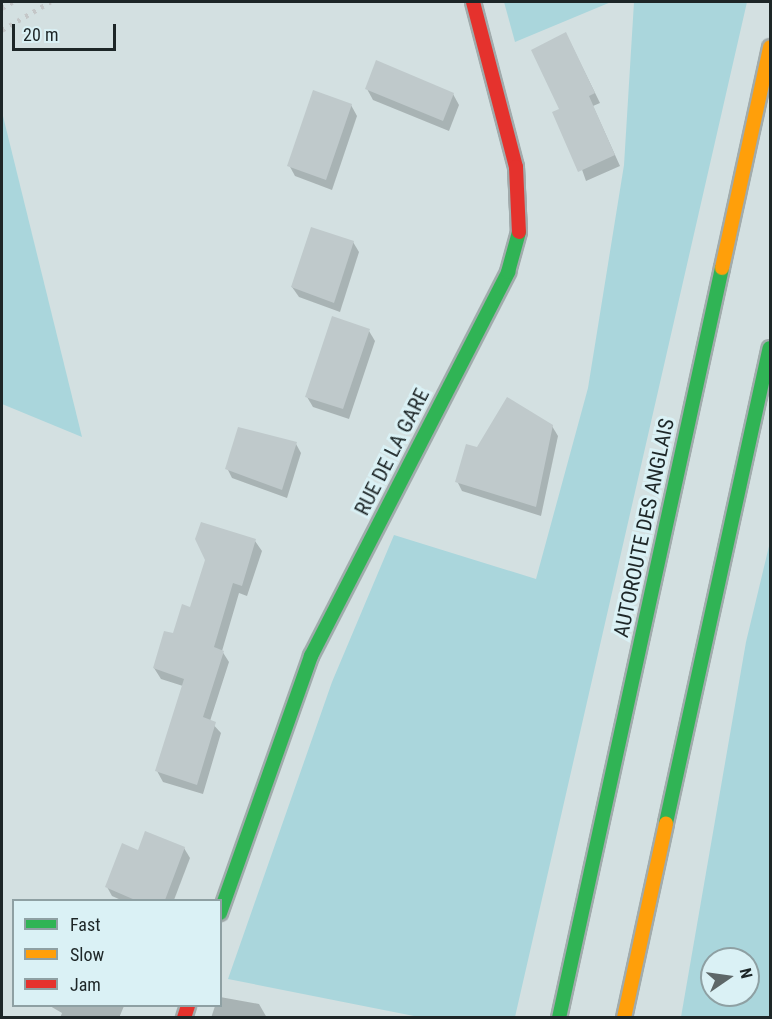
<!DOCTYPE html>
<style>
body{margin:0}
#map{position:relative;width:772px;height:1019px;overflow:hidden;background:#d3e0e1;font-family:"Roboto Condensed",sans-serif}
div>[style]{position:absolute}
.green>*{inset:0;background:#aad6dc}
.shadow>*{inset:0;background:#0003}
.building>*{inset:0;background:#bfc9cb}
.roads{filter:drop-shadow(2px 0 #a1abac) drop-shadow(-2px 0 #a1abac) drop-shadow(0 2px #a1abac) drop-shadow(0 -2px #a1abac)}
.fast>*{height:14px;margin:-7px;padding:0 7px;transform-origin:7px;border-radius:7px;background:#30b455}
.slow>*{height:14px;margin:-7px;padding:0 7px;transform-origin:7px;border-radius:7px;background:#ff9f0a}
.jam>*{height:14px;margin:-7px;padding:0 7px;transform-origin:7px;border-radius:7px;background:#e5322d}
.rail>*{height:4.5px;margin-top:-2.25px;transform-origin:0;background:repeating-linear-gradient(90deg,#c4c7c8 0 3px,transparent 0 9px)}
span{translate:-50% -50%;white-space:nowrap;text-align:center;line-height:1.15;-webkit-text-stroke:6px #daf1f5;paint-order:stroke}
.street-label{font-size:21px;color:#1d2627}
.frame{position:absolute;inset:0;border:3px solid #1d2627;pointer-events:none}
.legend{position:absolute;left:12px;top:899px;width:210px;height:108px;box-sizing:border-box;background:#daf1f5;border:2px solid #8ea0a3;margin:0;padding:8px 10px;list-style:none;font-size:18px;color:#1d2627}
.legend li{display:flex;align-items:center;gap:12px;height:30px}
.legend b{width:30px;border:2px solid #8ea0a3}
.north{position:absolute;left:700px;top:947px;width:60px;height:60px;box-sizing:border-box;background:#daf1f5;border:2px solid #8ea0a3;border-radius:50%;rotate:77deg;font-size:16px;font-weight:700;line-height:24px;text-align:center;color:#1d2627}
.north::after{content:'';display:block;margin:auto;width:21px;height:27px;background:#5d6768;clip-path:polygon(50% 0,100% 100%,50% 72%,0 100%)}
.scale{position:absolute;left:12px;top:24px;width:104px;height:27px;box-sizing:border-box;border:3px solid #1d2627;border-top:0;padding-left:8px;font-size:18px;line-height:21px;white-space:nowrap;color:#1d2627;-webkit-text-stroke:4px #daf1f5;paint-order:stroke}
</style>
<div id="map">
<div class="green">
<i style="clip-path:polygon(504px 2px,611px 2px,515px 42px)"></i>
<i style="clip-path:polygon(634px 2px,747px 2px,515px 1017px,419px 1017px,228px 979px,332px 682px,394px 535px,536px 579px,588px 388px,624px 165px)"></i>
<i style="clip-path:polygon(2px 112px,82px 437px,2px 404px)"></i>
<i style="clip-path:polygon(evenodd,770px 542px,770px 1017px,681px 1017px,746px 642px,770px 542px,712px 959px,748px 959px,748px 995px,712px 995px,712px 959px)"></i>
</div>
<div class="shadow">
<i style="clip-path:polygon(571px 44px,600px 103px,593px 106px,620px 166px,586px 181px,561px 110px)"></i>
<i style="clip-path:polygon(367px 89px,453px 94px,459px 105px,449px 131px,373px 100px)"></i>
<i style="clip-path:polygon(351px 105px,357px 116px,332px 190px,295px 176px,289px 165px)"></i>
<i style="clip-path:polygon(353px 242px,359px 252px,340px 312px,299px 297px,292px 287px)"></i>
<i style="clip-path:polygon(369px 331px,375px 341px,349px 419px,313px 407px,307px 397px)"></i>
<i style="clip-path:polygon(552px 426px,558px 436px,541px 516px,462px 491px,457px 481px,478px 449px)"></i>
<i style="clip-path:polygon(296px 444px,301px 453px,287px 498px,232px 478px,227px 468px)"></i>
<i style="clip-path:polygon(255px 541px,262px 551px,247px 596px,239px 593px,222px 651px,229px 662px,210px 721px,221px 733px,203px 794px,163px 782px,157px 771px,183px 686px,161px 679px,154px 668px,191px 608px)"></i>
<i style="clip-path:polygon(184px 848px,190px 858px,174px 900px,121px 900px,112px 896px,107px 887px)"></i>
<i style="clip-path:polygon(220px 997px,259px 1004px,267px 1018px,211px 1018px,215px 1006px,220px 1006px)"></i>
<i style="clip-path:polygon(50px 1006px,124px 1006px,119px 1018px,60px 1018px,62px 1013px)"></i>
</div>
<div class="building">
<i style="clip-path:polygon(566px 32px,595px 93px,589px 96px,615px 155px,578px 172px,552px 112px,559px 109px,531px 50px)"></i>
<i style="clip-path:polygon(376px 60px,454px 93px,443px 121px,365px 89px)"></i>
<i style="clip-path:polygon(313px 90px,352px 104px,326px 180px,287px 166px)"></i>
<i style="clip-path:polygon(311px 227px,354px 241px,334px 303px,291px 287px)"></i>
<i style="clip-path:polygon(332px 316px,370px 329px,343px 409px,305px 397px)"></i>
<i style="clip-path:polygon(507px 397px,553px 425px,536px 507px,455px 482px,466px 444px,477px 447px)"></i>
<i style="clip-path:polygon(238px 427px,297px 442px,282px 490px,225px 469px)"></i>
<i style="clip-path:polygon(201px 522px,256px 539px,242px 586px,233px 583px,214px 647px,224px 651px,203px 717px,216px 722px,197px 785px,155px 771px,184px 679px,153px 668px,164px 631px,173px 633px,182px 604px,190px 607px,205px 560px,195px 539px)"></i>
<i style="clip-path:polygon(145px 831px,185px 847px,165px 900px,135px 900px,105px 887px,122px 843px,138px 850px)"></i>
</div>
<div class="roads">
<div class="fast">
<i style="left:666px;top:823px;width:486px;rotate:-77.7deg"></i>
<i style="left:220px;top:913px;width:273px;rotate:-70.5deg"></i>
<i style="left:311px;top:656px;width:432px;rotate:-62.8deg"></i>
<i style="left:508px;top:272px;width:41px;rotate:-74.6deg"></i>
<i style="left:559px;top:1018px;width:768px;rotate:-77.74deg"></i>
</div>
<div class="slow">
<i style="left:722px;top:268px;width:226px;rotate:-77.7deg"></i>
<i style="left:624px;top:1018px;width:199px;rotate:-77.8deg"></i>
</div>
<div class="jam">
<i style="left:473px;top:2px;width:171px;rotate:75.4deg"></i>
<i style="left:516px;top:167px;width:65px;rotate:87.4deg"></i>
<i style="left:184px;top:1018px;width:13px;rotate:-72deg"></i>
</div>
</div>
<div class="rail">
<i style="left:2px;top:8px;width:12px;rotate:-31deg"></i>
<i style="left:2px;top:30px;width:56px;rotate:-30.3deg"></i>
</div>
<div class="street-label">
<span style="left:392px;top:452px;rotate:-63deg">RUE DE LA GARE</span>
<span style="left:644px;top:528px;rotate:-78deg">AUTOROUTE DES ANGLAIS</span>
</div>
<div class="frame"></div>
<ul class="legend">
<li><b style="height:8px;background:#30b455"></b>Fast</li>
<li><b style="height:8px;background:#ff9f0a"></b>Slow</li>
<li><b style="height:8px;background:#e5322d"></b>Jam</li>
</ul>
<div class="north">N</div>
<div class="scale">20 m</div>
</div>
